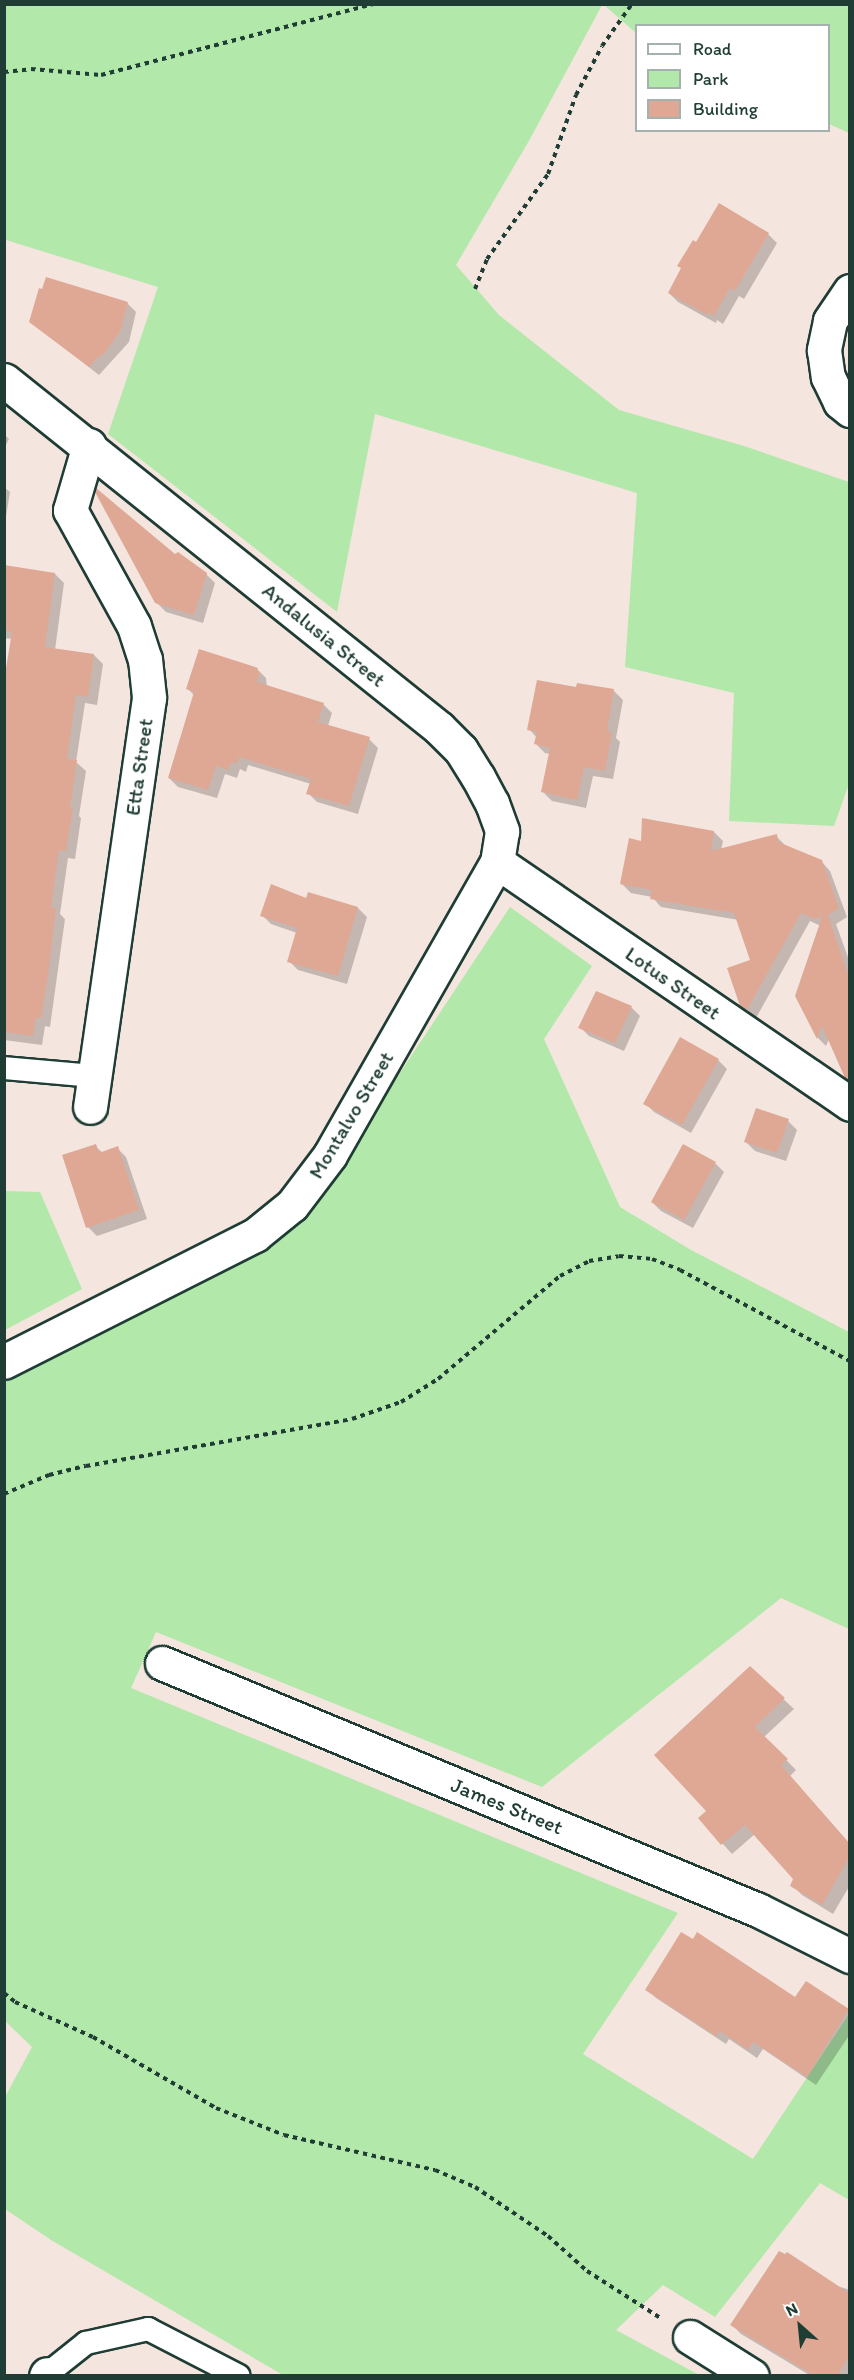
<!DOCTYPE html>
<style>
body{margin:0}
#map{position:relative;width:854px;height:2380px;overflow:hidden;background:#f5e5df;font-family:Itim,sans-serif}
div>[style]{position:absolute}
.green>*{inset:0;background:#b2e8aa}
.shadow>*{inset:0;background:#0003}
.building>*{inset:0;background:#dea894}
.path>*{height:4px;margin-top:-2px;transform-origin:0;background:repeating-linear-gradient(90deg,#1f3d34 0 4.5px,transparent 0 9px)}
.roads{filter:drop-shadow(2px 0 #1f3d34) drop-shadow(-2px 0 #1f3d34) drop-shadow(0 2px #1f3d34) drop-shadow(0 -2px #1f3d34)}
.service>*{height:22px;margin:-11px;padding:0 11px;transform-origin:11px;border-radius:11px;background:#fff}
.minor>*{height:33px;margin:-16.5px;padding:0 16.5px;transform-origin:16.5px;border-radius:16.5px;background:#fff}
span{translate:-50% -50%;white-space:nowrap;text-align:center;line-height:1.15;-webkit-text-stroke:4.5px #fff;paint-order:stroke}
.street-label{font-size:21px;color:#1f3d34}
.frame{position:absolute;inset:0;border:6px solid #1f3d34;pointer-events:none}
.legend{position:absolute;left:635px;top:24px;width:195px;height:108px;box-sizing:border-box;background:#fff;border:2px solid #a5b1ae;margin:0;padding:8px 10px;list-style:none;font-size:18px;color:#1f3d34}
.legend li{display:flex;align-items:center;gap:12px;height:30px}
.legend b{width:30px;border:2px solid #a5b1ae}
.north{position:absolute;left:770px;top:2296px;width:60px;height:60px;-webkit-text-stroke:4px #fff;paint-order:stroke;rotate:333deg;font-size:16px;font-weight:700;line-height:24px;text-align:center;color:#1f3d34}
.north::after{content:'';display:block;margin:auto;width:21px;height:27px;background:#1f3d34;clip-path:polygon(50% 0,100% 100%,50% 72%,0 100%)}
</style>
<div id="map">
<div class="green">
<i style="clip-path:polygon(5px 4px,602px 5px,530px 139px,456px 265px,499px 315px,619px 410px,744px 446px,849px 482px,850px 781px,834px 826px,729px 821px,734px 693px,625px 667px,637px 493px,375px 414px,337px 612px,108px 434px,158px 287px,6px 240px,5px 242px)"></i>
<i style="clip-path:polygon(604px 5px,849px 5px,849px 133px,829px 124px,828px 26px,636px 26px,636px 33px)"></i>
<i style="clip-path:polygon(510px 907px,592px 966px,544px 1039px,620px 1207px,691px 1250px,849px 1332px,849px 1629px,781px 1598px,542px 1787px,156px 1632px,131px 1688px,678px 1913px,583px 2054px,753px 2159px,849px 2014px,849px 2200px,820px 2183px,715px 2317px,663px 2285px,616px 2330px,701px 2376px,283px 2375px,51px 2240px,5px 2209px,5px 2097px,32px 2047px,4px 2020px,5px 1376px,333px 1174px)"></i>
<i style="clip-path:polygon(5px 1191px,40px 1192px,82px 1289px,5px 1330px)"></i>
</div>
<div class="shadow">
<i style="clip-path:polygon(768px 234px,777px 243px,744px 299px,739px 296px,723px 324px,717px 320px,716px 323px,678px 302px,669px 293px,697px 244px)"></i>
<i style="clip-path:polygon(127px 303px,136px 312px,129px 342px,99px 375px,31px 322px)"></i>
<i style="clip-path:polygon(4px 434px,9px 439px,4px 449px)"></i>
<i style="clip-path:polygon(4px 487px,10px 492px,4px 529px)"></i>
<i style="clip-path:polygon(175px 556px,206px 574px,215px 583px,203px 623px,166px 612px,156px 602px)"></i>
<i style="clip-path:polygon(4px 567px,55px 574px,64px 583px,55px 650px,94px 655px,103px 664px,97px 705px,85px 703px,76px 762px,86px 771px,79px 816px,81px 818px,75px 859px,68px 858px,60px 914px,65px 919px,50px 1027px,45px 1026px,42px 1045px,4px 1040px,4px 690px,12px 639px,4px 638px)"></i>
<i style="clip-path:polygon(257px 669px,266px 678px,267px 687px,323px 704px,332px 713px,328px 726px,369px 739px,378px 748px,358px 814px,317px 802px,308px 793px,311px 784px,248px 765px,246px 772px,240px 769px,237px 778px,225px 774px,217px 798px,178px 787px,169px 778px,194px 695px,188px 689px)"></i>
<i style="clip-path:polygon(577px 689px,614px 691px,623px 700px,616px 738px,620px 742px,613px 779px,593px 776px,586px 808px,552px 801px,543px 792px,550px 754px,545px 753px,536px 744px,537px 738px,529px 729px)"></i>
<i style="clip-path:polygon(714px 832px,723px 841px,721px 850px,776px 836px,785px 845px,821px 861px,830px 871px,847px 917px,836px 924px,850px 963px,850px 1075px,842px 1068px,829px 1039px,826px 1046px,818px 1038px,797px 996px,821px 926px,810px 921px,756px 1018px,742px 1005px,752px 961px,739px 920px,661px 907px,652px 897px,631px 893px,622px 884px,642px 842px)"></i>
<i style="clip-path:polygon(307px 900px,358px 908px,367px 917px,347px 984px,298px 970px,289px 961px,297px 933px,271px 924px,262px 915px)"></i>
<i style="clip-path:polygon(631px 1007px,640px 1016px,624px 1051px,589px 1036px,580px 1027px)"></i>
<i style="clip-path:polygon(718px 1060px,727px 1069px,691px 1133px,654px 1112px,645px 1103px)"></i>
<i style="clip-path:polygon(788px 1121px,797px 1130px,786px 1161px,755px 1151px,746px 1142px)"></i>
<i style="clip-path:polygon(95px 1146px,103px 1153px,117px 1148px,126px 1157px,147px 1219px,97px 1236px,88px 1227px)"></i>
<i style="clip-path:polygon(715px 1163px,724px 1172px,693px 1228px,661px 1211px,652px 1202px)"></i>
<i style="clip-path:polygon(750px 1668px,794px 1709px,764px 1737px,796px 1770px,790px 1776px,850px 1844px,850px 1885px,833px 1914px,802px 1895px,792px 1885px,795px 1879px,755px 1834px,732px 1854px,700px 1819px,708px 1811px)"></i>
<i style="clip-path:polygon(807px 1983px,850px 2011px,850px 2034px,816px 2085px,763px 2049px,757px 2058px,729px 2039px,726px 2044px,656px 1998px,647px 1989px,796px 1999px)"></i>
<i style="clip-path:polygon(834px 2285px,850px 2290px,850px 2376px,811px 2376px,741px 2334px,732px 2325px)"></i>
</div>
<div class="building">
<i style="clip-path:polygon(719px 203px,769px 233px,735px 291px,730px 288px,714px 316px,708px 312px,707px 315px,668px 293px,681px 268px,677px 266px,693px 240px,696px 242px)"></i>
<i style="clip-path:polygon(46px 277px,128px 302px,120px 332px,102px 356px,101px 354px,89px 367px,29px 322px,39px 288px,42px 289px)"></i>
<i style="clip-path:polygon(96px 488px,175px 554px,178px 552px,207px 573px,194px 615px,155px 603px,95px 492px)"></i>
<i style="clip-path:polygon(4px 565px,55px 573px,45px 647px,94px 654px,88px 697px,76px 695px,67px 759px,77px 760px,70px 808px,73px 808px,66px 851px,59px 850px,51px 908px,56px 908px,48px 976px,41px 1018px,36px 1018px,33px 1036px,4px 1032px,4px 680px,12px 632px,4px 631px)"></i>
<i style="clip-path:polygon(199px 649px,258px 668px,257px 671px,260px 672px,257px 682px,324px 703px,318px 722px,370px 737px,349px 806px,306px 794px,311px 779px,239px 757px,237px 764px,231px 762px,228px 770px,216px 766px,208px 790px,168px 778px,194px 692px,186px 689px)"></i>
<i style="clip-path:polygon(537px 680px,576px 687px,577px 683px,614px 689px,607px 731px,612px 732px,605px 771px,584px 767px,577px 800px,541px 792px,550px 748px,534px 744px,537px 732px,527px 730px)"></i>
<i style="clip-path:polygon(642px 818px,714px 831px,711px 851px,777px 834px,778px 842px,822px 860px,839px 908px,828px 915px,849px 977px,849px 1081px,845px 1078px,822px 1026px,817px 1039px,795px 996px,822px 917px,814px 919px,801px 913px,747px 1010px,740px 1006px,727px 968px,750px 960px,734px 913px,650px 899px,652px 890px,620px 884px,629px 838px,641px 841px)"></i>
<i style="clip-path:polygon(271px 884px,306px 898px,308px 892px,358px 907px,338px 976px,287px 962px,297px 928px,260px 916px)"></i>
<i style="clip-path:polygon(596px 991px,632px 1006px,615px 1043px,578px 1028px)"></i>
<i style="clip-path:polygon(680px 1037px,719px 1059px,682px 1125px,643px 1104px)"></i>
<i style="clip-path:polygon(756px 1108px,789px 1119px,777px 1153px,744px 1142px)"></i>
<i style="clip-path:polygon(96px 1144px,99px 1153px,118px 1146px,139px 1210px,86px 1228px,62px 1155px)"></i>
<i style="clip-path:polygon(683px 1144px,716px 1162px,684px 1220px,651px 1202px)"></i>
<i style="clip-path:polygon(750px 1666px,785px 1698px,755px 1727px,788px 1759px,781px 1765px,849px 1843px,849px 1858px,822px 1905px,790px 1886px,793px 1879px,745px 1825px,721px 1845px,698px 1818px,706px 1811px,654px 1755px)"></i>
<i style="clip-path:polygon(681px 1932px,693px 1939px,697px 1932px,795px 1997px,806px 1981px,849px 2009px,807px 2077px,753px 2042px,748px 2050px,720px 2031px,716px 2036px,645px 1990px)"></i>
<i style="clip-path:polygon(779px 2251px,785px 2254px,787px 2252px,849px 2293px,849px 2356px,837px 2376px,815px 2376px,730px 2325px)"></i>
</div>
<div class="path">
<i style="left:4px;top:72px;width:27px;rotate:-6deg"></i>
<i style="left:31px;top:69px;width:70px;rotate:4.9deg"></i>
<i style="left:101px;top:75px;width:282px;rotate:-14.6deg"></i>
<i style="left:475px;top:289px;width:32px;rotate:-68deg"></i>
<i style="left:487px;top:259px;width:105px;rotate:-54.3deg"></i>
<i style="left:548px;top:174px;width:84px;rotate:-70.5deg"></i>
<i style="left:576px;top:95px;width:55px;rotate:-62deg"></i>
<i style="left:602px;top:46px;width:52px;rotate:-54.5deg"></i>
<i style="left:4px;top:1494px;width:49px;rotate:-22.9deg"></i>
<i style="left:49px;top:1475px;width:38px;rotate:-14deg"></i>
<i style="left:86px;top:1466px;width:270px;rotate:-10deg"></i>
<i style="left:352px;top:1419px;width:52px;rotate:-19.1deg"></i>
<i style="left:401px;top:1402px;width:44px;rotate:-31.9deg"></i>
<i style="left:438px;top:1379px;width:160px;rotate:-40.2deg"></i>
<i style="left:560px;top:1276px;width:33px;rotate:-27deg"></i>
<i style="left:589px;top:1261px;width:30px;rotate:-9deg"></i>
<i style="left:619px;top:1256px;width:33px;rotate:5deg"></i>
<i style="left:652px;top:1259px;width:30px;rotate:21deg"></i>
<i style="left:680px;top:1270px;width:193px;rotate:28.2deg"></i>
<i style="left:4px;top:1993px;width:14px;rotate:39deg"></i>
<i style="left:15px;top:2002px;width:85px;rotate:24.2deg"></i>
<i style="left:93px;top:2037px;width:142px;rotate:30deg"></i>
<i style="left:216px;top:2108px;width:73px;rotate:21.7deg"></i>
<i style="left:284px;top:2135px;width:155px;rotate:13.1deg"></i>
<i style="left:435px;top:2170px;width:43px;rotate:23deg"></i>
<i style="left:475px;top:2187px;width:88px;rotate:33.9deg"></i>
<i style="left:548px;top:2236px;width:52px;rotate:41.9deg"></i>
<i style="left:587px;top:2271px;width:89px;rotate:32.6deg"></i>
</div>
<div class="roads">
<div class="service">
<i style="left:4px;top:1068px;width:90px;rotate:5.1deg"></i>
<i style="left:47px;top:2374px;width:50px;rotate:-38.5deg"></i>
<i style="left:86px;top:2343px;width:64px;rotate:-12.7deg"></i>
<i style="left:148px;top:2329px;width:102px;rotate:27.3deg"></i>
</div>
<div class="minor">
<i style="left:850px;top:291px;width:36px;rotate:124deg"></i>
<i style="left:830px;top:321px;width:30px;rotate:102deg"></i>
<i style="left:824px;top:350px;width:27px;rotate:82deg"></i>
<i style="left:828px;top:377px;width:28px;rotate:64deg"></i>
<i style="left:840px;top:402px;width:13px;rotate:39deg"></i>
<i style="left:4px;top:380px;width:557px;rotate:38.66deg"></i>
<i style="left:439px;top:728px;width:31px;rotate:45deg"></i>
<i style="left:461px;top:750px;width:32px;rotate:58deg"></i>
<i style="left:478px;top:777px;width:30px;rotate:62deg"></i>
<i style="left:492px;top:803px;width:30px;rotate:70deg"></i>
<i style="left:502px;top:831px;width:31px;rotate:99deg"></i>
<i style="left:497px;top:862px;width:337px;rotate:119.7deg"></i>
<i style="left:330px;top:1155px;width:63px;rotate:127.2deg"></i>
<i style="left:292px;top:1205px;width:48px;rotate:141deg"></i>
<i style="left:255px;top:1235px;width:281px;rotate:153.2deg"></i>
<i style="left:89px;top:445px;width:68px;rotate:106.3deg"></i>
<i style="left:70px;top:510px;width:132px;rotate:61.1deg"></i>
<i style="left:134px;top:626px;width:35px;rotate:72deg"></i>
<i style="left:145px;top:659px;width:39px;rotate:84deg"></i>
<i style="left:149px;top:698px;width:413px;rotate:98.2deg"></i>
<i style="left:497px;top:862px;width:428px;rotate:34.4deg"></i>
<i style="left:162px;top:1663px;width:645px;rotate:22.51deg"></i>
<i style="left:758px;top:1910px;width:103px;rotate:26.6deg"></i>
<i style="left:690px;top:2337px;width:73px;rotate:32.2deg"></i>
<i style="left:46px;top:2376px;width:2px;rotate:-63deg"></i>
</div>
</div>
<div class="street-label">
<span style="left:324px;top:635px;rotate:39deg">Andalusia Street</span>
<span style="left:139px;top:767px;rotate:-82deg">Etta Street</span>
<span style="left:673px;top:983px;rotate:35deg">Lotus Street</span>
<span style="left:351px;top:1115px;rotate:-59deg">Montalvo Street</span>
<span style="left:507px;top:1806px;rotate:22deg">James Street</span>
</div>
<div class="frame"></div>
<ul class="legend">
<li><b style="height:8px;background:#fff"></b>Road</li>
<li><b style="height:16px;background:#b2e8aa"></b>Park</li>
<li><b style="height:16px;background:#dea894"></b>Building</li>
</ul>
<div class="north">N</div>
</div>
